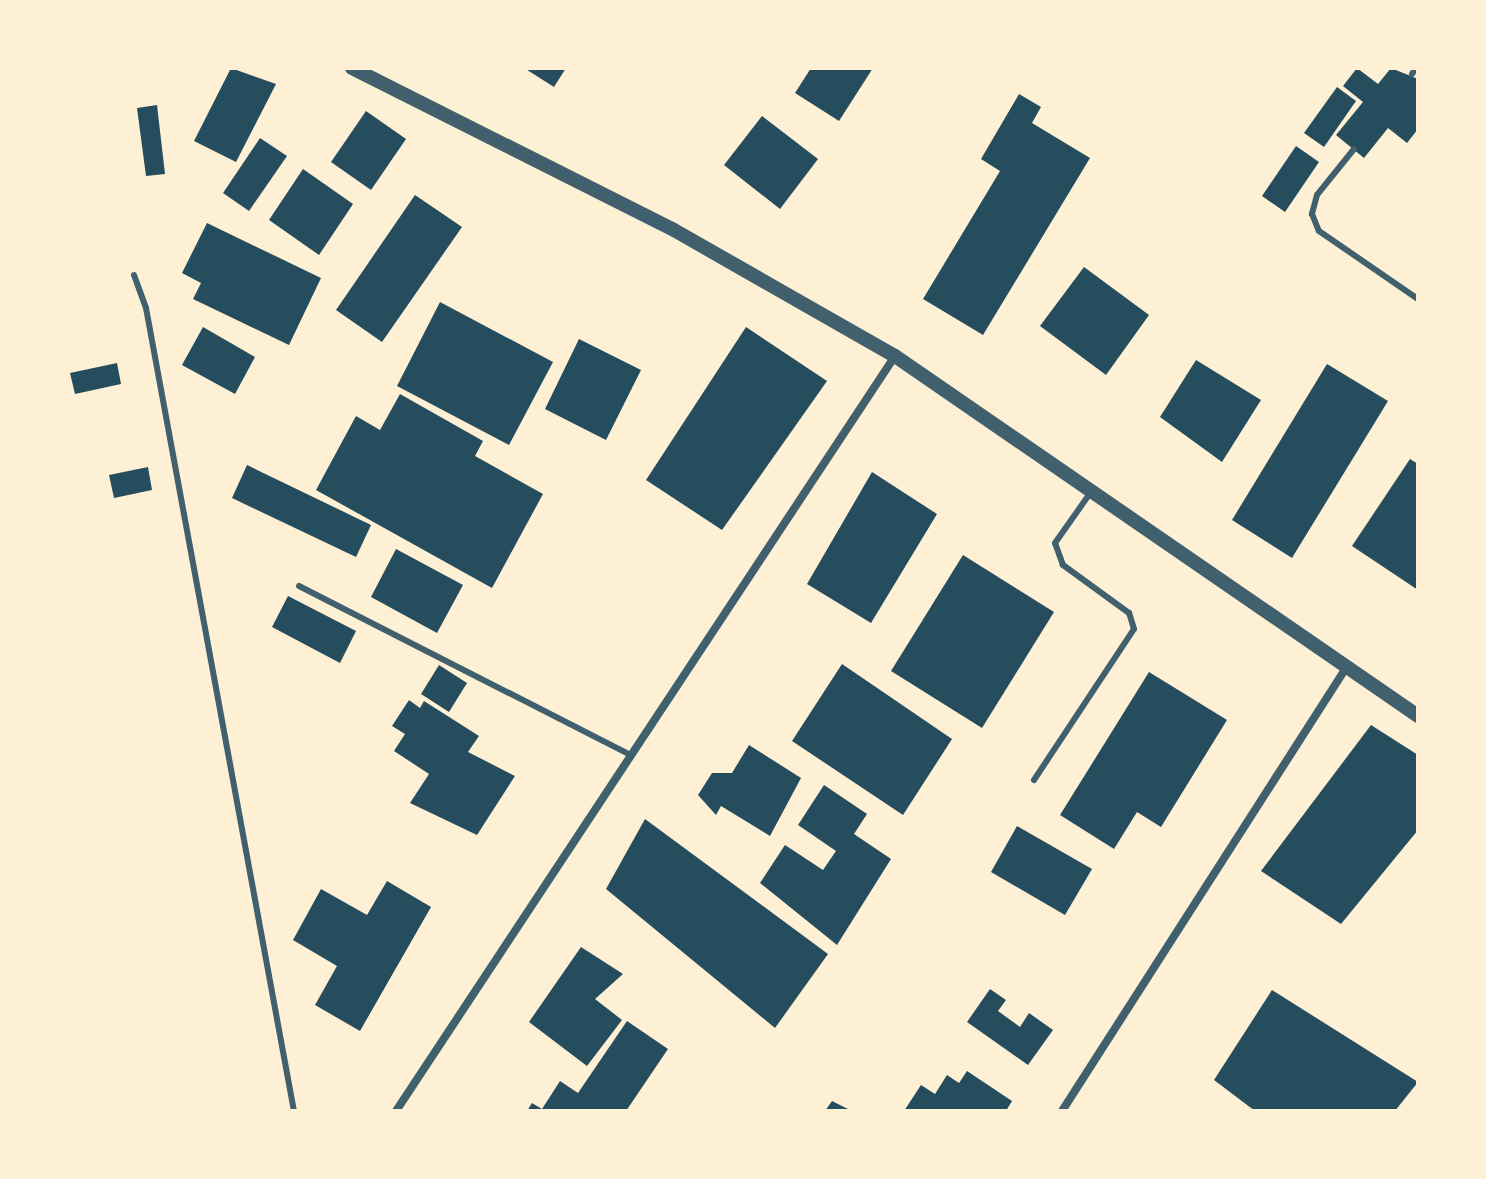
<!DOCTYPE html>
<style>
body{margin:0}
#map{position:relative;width:1486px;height:1179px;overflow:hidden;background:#fdf0d5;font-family:"PT Sans",sans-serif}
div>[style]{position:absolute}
.building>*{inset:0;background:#264d5e}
.service>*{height:6px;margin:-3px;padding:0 3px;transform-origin:3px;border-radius:3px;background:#3f606c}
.minor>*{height:8px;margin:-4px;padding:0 4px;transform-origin:4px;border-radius:4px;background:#3f606c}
.tertiary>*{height:14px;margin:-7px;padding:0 7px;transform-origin:7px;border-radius:7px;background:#3f606c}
span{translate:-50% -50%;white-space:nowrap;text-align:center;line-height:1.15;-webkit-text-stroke:7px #fdf0d5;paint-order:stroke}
.frame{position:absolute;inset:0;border:70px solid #fdf0d5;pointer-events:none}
</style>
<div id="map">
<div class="building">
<i style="clip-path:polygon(231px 68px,276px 84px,236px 162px,194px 141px)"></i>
<i style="clip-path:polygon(524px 68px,566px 68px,554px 87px)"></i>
<i style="clip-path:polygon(811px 68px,873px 68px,839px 121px,795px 93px)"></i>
<i style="clip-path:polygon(1357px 68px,1378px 84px,1391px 68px,1418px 79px,1418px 129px,1407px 143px,1388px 128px,1364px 158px,1336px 135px,1363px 102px,1343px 86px)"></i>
<i style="clip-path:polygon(1337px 87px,1356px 101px,1324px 147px,1304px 133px)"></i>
<i style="clip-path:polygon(1019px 94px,1041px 107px,1032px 123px,1090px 158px,983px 335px,923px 299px,1000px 171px,981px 159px)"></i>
<i style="clip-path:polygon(157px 105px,165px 174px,146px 176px,137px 108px)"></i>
<i style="clip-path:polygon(366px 111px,406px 139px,371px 190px,331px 162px)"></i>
<i style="clip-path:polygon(762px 116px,818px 159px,780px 209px,724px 165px)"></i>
<i style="clip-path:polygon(260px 138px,287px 156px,249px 211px,223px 193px)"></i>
<i style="clip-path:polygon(1296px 146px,1319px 162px,1285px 212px,1262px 196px)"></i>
<i style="clip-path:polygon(303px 169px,353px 204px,319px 255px,269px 220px)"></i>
<i style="clip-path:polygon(415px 195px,462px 227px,382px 342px,336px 310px)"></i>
<i style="clip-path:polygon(207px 223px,321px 278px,289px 345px,193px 299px,201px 283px,182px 273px)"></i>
<i style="clip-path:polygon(1084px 267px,1149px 315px,1106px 375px,1040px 326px)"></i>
<i style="clip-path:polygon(440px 302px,553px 362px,509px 445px,397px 386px)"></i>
<i style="clip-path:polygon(203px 327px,255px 357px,235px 394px,182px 365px)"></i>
<i style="clip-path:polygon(746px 327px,827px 381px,722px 530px,646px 480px)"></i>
<i style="clip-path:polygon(579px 339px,641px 370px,606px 440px,545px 409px)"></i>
<i style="clip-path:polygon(1196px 360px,1261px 400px,1222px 462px,1160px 417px)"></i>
<i style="clip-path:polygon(117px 363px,121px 384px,75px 394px,70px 373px)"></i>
<i style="clip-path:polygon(1327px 364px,1388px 401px,1292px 558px,1232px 520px)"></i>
<i style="clip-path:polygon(400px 394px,483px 441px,475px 456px,543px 494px,492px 588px,316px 490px,356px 416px,380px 430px)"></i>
<i style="clip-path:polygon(1410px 459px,1418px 464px,1418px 590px,1352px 546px)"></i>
<i style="clip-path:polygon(247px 465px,371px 525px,356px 557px,232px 498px)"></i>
<i style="clip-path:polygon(148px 467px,152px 490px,114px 498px,109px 475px)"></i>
<i style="clip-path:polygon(872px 472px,937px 514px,871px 623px,807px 584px)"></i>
<i style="clip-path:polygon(396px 549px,463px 585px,437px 633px,371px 597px)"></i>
<i style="clip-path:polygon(963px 555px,1054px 612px,982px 728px,891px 671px)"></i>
<i style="clip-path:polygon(288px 596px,356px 631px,340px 663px,272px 627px)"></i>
<i style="clip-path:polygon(842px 664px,952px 739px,903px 815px,792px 741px)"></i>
<i style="clip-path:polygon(439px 665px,467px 683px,449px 712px,421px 694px)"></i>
<i style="clip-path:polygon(1149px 672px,1227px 720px,1161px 827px,1137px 812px,1114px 849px,1060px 815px)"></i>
<i style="clip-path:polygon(409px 700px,420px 708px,424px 701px,479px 736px,468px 752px,515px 776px,477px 835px,410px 803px,429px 774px,394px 751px,405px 734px,392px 726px)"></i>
<i style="clip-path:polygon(1371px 725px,1418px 755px,1418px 830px,1341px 924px,1261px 871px)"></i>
<i style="clip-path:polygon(749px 745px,801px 778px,770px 836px,721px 806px,716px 815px,698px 795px,712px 773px,732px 773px)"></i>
<i style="clip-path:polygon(824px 785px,867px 814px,854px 834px,891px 859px,837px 945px,760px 883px,785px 845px,823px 870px,836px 851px,798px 825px)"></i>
<i style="clip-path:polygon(645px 819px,828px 954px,775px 1028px,606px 889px)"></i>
<i style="clip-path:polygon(1017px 826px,1092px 869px,1065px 915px,991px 872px)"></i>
<i style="clip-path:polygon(387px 881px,431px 907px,360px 1031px,315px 1005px,337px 966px,293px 940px,321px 889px,367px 915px)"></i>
<i style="clip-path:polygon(581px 947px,623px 974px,595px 999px,622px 1020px,587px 1066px,529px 1022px)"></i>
<i style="clip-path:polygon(990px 989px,1006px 1000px,998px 1011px,1020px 1027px,1029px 1013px,1053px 1030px,1028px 1065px,967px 1022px)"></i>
<i style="clip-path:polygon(1272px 990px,1418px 1082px,1395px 1111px,1255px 1111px,1214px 1080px)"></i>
<i style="clip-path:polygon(627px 1021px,668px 1049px,626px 1111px,527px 1111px,532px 1103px,542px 1109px,560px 1081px,578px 1093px)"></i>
<i style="clip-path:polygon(967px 1071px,1012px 1101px,1006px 1111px,904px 1111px,921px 1085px,935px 1094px,947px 1075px,959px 1083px)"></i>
<i style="clip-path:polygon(832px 1101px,852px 1111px,825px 1111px)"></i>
</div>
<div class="service">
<i style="left:1412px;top:74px;width:7px;rotate:-56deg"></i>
<i style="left:1354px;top:149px;width:59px;rotate:128.8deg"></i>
<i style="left:1317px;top:195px;width:20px;rotate:105deg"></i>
<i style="left:1312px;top:214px;width:18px;rotate:68deg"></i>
<i style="left:1319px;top:231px;width:120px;rotate:34.5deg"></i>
<i style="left:134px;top:275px;width:35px;rotate:70deg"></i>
<i style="left:146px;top:308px;width:817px;rotate:79.56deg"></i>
<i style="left:299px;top:586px;width:373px;rotate:27deg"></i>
<i style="left:1034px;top:780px;width:181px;rotate:-56.5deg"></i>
<i style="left:1134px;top:629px;width:17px;rotate:-107deg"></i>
<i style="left:1129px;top:613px;width:82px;rotate:-144deg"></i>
<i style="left:1063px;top:565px;width:23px;rotate:-110deg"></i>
<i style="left:1055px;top:543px;width:62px;rotate:-54.8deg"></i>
</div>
<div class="minor">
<i style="left:396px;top:1111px;width:905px;rotate:-56.54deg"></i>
<i style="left:1062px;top:1111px;width:526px;rotate:-57.34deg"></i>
</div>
<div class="tertiary">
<i style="left:352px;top:68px;width:360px;rotate:26.7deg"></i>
<i style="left:674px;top:230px;width:254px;rotate:29.7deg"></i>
<i style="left:895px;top:356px;width:635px;rotate:34.54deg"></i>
</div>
<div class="frame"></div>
</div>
